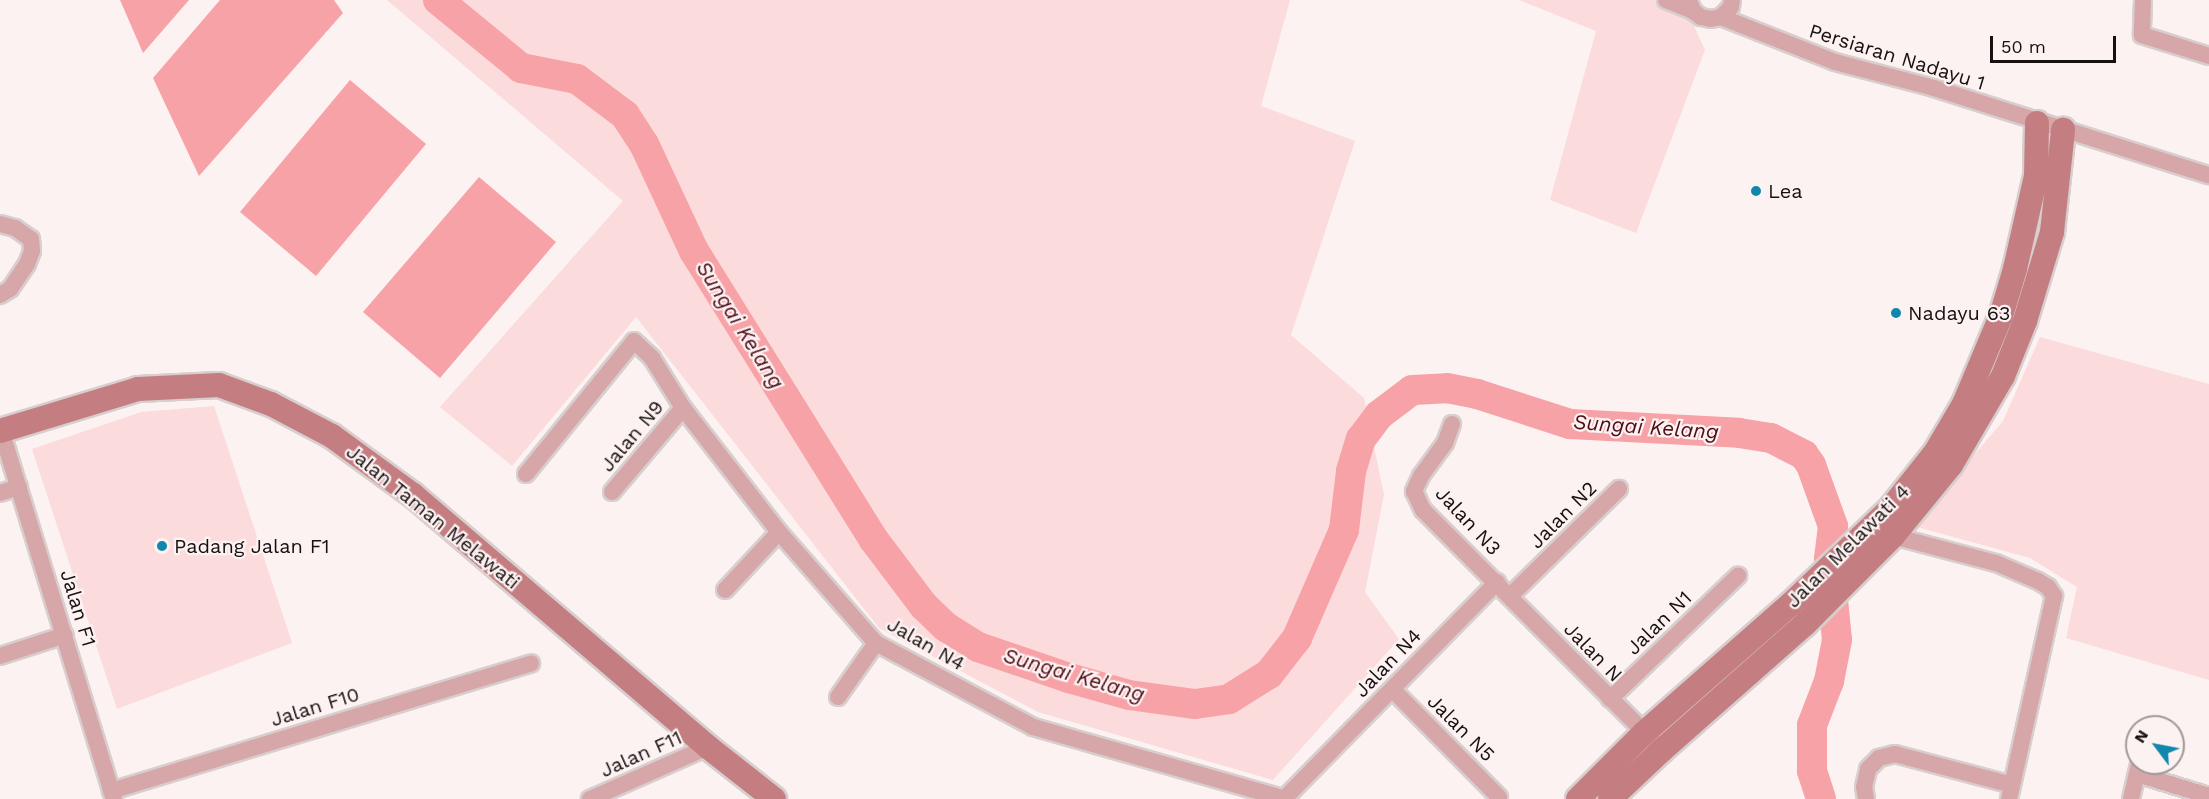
<!DOCTYPE html>
<style>
body{margin:0}
#map{position:relative;width:2209px;height:799px;overflow:hidden;background:#fdf2f2;font-family:"Work Sans",sans-serif}
div>[style]{position:absolute}
.green>*{inset:0;background:#fbdbdc}
.water>*{inset:0;background:#f7a2a6}
.river>*{height:30px;margin:-15px;padding:0 15px;transform-origin:15px;border-radius:15px;background:#f7a2a6}
.roads{filter:drop-shadow(2px 0 #d8cece) drop-shadow(-2px 0 #d8cece) drop-shadow(0 2px #d8cece) drop-shadow(0 -2px #d8cece)}
.street>*{height:16px;margin:-8px;padding:0 8px;transform-origin:8px;border-radius:8px;background:#d6a6a8}
.secondary>*{height:24px;margin:-12px;padding:0 12px;transform-origin:12px;border-radius:12px;background:#c47e82}
.dots>*{width:16px;height:16px;translate:-50% -50%;box-sizing:border-box;border:3px solid #fdf2f2;border-radius:50%}
span{translate:-50% -50%;white-space:nowrap;text-align:center;line-height:1.15;-webkit-text-stroke:4.5px #fdf2f2;paint-order:stroke}
.street-label{font-size:20px;color:#171011}
.poi-label{font-size:20px;color:#171011}
.left{translate:0 -50%;text-align:left}
.water-label{font-size:21px;color:#4d0d18;font-style:italic}
.north{position:absolute;left:2125px;top:715px;width:60px;height:60px;box-sizing:border-box;background:#fdf2f2;border:2px solid #a19898;border-radius:50%;rotate:302deg;font-size:16px;font-weight:700;line-height:24px;text-align:center;color:#171011}
.north::after{content:'';display:block;margin:auto;width:21px;height:27px;background:#1087ac;clip-path:polygon(50% 0,100% 100%,50% 72%,0 100%)}
.scale{position:absolute;left:1990px;top:36px;width:126px;height:27px;box-sizing:border-box;border:3px solid #171011;border-top:0;padding-left:8px;font-size:18px;line-height:21px;white-space:nowrap;color:#171011;-webkit-text-stroke:4px #fdf2f2;paint-order:stroke}
</style>
<div id="map">
<div class="green">
<i style="clip-path:polygon(387px 0,1290px 0,1261px 106px,1355px 141px,1291px 335px,1364px 398px,1384px 495px,1365px 592px,1399px 639px,1273px 780px,1038px 712px,879px 628px,636px 317px,512px 466px,440px 407px,623px 201px)"></i>
<i style="clip-path:polygon(1519px 0,1682px 0,1705px 50px,1636px 233px,1550px 200px,1596px 31px)"></i>
<i style="clip-path:polygon(2040px 337px,2209px 384px,2209px 680px,2066px 638px,2077px 587px,2030px 558px,1913px 526px,2003px 421px)"></i>
<i style="clip-path:polygon(214px 406px,292px 643px,117px 709px,32px 449px,141px 412px)"></i>
</div>
<div class="water">
<i style="clip-path:polygon(120px 0,189px 0,143px 53px)"></i>
<i style="clip-path:polygon(220px 0,334px 0,343px 13px,199px 176px,153px 78px)"></i>
<i style="clip-path:polygon(350px 80px,426px 144px,316px 276px,240px 212px)"></i>
<i style="clip-path:polygon(479px 177px,556px 242px,440px 378px,363px 312px)"></i>
</div>
<div class="river">
<i style="left:438px;top:0;width:107px;rotate:39.3deg"></i>
<i style="left:521px;top:68px;width:57px;rotate:11.1deg"></i>
<i style="left:577px;top:79px;width:60px;rotate:36.9deg"></i>
<i style="left:625px;top:115px;width:35px;rotate:57deg"></i>
<i style="left:644px;top:144px;width:118px;rotate:65deg"></i>
<i style="left:694px;top:251px;width:340px;rotate:58.1deg"></i>
<i style="left:874px;top:540px;width:83px;rotate:52.9deg"></i>
<i style="left:924px;top:606px;width:30px;rotate:44deg"></i>
<i style="left:946px;top:627px;width:38px;rotate:32deg"></i>
<i style="left:978px;top:647px;width:96px;rotate:18.8deg"></i>
<i style="left:1069px;top:678px;width:62px;rotate:15.8deg"></i>
<i style="left:1129px;top:695px;width:67px;rotate:7.8deg"></i>
<i style="left:1195px;top:704px;width:34px;rotate:-8deg"></i>
<i style="left:1229px;top:699px;width:47px;rotate:-32deg"></i>
<i style="left:1269px;top:674px;width:46px;rotate:-52.1deg"></i>
<i style="left:1297px;top:638px;width:118px;rotate:-66.5deg"></i>
<i style="left:1344px;top:530px;width:59px;rotate:-83.2deg"></i>
<i style="left:1351px;top:471px;width:34px;rotate:-73deg"></i>
<i style="left:1361px;top:439px;width:30px;rotate:-53deg"></i>
<i style="left:1379px;top:415px;width:41px;rotate:-37.1deg"></i>
<i style="left:1412px;top:390px;width:35px;rotate:-3deg"></i>
<i style="left:1447px;top:388px;width:31px;rotate:11deg"></i>
<i style="left:1477px;top:394px;width:98px;rotate:17.9deg"></i>
<i style="left:1570px;top:424px;width:169px;rotate:3deg"></i>
<i style="left:1739px;top:433px;width:32px;rotate:9deg"></i>
<i style="left:1771px;top:438px;width:37px;rotate:27deg"></i>
<i style="left:1804px;top:455px;width:12px;rotate:55deg"></i>
<i style="left:1811px;top:465px;width:65px;rotate:70.2deg"></i>
<i style="left:1833px;top:526px;width:34px;rotate:97deg"></i>
<i style="left:1829px;top:560px;width:80px;rotate:84.3deg"></i>
<i style="left:1837px;top:640px;width:42px;rotate:101deg"></i>
<i style="left:1829px;top:681px;width:47px;rotate:111.1deg"></i>
<i style="left:1812px;top:725px;width:46px;rotate:90deg"></i>
<i style="left:1812px;top:771px;width:29px;rotate:72deg"></i>
</div>
<div class="roads">
<div class="street">
<i style="left:1666px;top:0;width:29px;rotate:22deg"></i>
<i style="left:1689px;top:0;width:12px;rotate:70deg"></i>
<i style="left:1693px;top:11px;width:10px;rotate:37deg"></i>
<i style="left:1701px;top:17px;width:10px;rotate:11deg"></i>
<i style="left:1711px;top:19px;width:10px;rotate:-11deg"></i>
<i style="left:1721px;top:17px;width:14px;rotate:-45deg"></i>
<i style="left:1731px;top:7px;width:7px;rotate:-82deg"></i>
<i style="left:2143px;top:0;width:35px;rotate:92deg"></i>
<i style="left:2142px;top:35px;width:70px;rotate:17.4deg"></i>
<i style="left:1721px;top:17px;width:123px;rotate:21.5deg"></i>
<i style="left:1835px;top:62px;width:102px;rotate:14.7deg"></i>
<i style="left:1934px;top:88px;width:288px;rotate:17.6deg"></i>
<i style="left:0;top:224px;width:16px;rotate:15deg"></i>
<i style="left:15px;top:228px;width:19px;rotate:35deg"></i>
<i style="left:31px;top:239px;width:12px;rotate:85deg"></i>
<i style="left:32px;top:251px;width:14px;rotate:111deg"></i>
<i style="left:27px;top:264px;width:30px;rotate:124deg"></i>
<i style="left:10px;top:289px;width:12px;rotate:149deg"></i>
<i style="left:1452px;top:424px;width:20px;rotate:110deg"></i>
<i style="left:1445px;top:443px;width:41px;rotate:126deg"></i>
<i style="left:1421px;top:476px;width:17px;rotate:115deg"></i>
<i style="left:1414px;top:491px;width:21px;rotate:65deg"></i>
<i style="left:1423px;top:510px;width:339px;rotate:45.1deg"></i>
<i style="left:1px;top:430px;width:386px;rotate:73deg"></i>
<i style="left:526px;top:474px;width:171px;rotate:-50.9deg"></i>
<i style="left:634px;top:341px;width:25px;rotate:43deg"></i>
<i style="left:652px;top:358px;width:59px;rotate:58.2deg"></i>
<i style="left:683px;top:408px;width:157px;rotate:52.3deg"></i>
<i style="left:779px;top:532px;width:147px;rotate:48.9deg"></i>
<i style="left:876px;top:643px;width:178px;rotate:28.1deg"></i>
<i style="left:1033px;top:727px;width:262px;rotate:15.9deg"></i>
<i style="left:612px;top:492px;width:110px;rotate:-49.8deg"></i>
<i style="left:0;top:493px;width:20px;rotate:-18deg"></i>
<i style="left:1893px;top:536px;width:106px;rotate:14.7deg"></i>
<i style="left:1996px;top:563px;width:46px;rotate:23.2deg"></i>
<i style="left:2038px;top:581px;width:12px;rotate:31deg"></i>
<i style="left:2048px;top:587px;width:11px;rotate:56deg"></i>
<i style="left:2054px;top:596px;width:208px;rotate:102.5deg"></i>
<i style="left:725px;top:590px;width:79px;rotate:-47deg"></i>
<i style="left:1510px;top:596px;width:153px;rotate:-44.5deg"></i>
<i style="left:0;top:656px;width:68px;rotate:-17.9deg"></i>
<i style="left:1393px;top:690px;width:151px;rotate:45.3deg"></i>
<i style="left:838px;top:697px;width:66px;rotate:-54.9deg"></i>
<i style="left:1610px;top:699px;width:178px;rotate:-43.9deg"></i>
<i style="left:2137px;top:774px;width:75px;rotate:17deg"></i>
<i style="left:111px;top:791px;width:439px;rotate:-16.9deg"></i>
<i style="left:590px;top:799px;width:129px;rotate:-23.8deg"></i>
<i style="left:1284px;top:799px;width:304px;rotate:-45.5deg"></i>
<i style="left:1866px;top:799px;width:12px;rotate:-99deg"></i>
<i style="left:1864px;top:787px;width:18px;rotate:-77deg"></i>
<i style="left:1868px;top:769px;width:16px;rotate:-45deg"></i>
<i style="left:1879px;top:758px;width:16px;rotate:-14deg"></i>
<i style="left:1895px;top:754px;width:121px;rotate:14.8deg"></i>
<i style="left:2131px;top:799px;width:36px;rotate:-77deg"></i>
</div>
<div class="secondary">
<i style="left:0;top:431px;width:144px;rotate:-16.9deg"></i>
<i style="left:138px;top:389px;width:81px;rotate:-2.8deg"></i>
<i style="left:219px;top:385px;width:55px;rotate:20.1deg"></i>
<i style="left:271px;top:404px;width:69px;rotate:27.7deg"></i>
<i style="left:332px;top:436px;width:100px;rotate:36.1deg"></i>
<i style="left:413px;top:495px;width:388px;rotate:40.5deg"></i>
<i style="left:708px;top:747px;width:84px;rotate:38.2deg"></i>
<i style="left:1578px;top:799px;width:93px;rotate:-45deg"></i>
<i style="left:1644px;top:733px;width:196px;rotate:-41.3deg"></i>
<i style="left:1791px;top:604px;width:140px;rotate:-43.8deg"></i>
<i style="left:1892px;top:507px;width:69px;rotate:-51.5deg"></i>
<i style="left:1935px;top:453px;width:57px;rotate:-59.4deg"></i>
<i style="left:1964px;top:404px;width:95px;rotate:-67.2deg"></i>
<i style="left:2001px;top:316px;width:49px;rotate:-73.4deg"></i>
<i style="left:2015px;top:269px;width:95px;rotate:-77.3deg"></i>
<i style="left:2036px;top:176px;width:53px;rotate:-88.9deg"></i>
<i style="left:1610px;top:799px;width:71px;rotate:-43.3deg"></i>
<i style="left:1662px;top:750px;width:191px;rotate:-41.4deg"></i>
<i style="left:1805px;top:624px;width:124px;rotate:-45deg"></i>
<i style="left:1893px;top:536px;width:92px;rotate:-50.8deg"></i>
<i style="left:1951px;top:465px;width:103px;rotate:-59.7deg"></i>
<i style="left:2003px;top:376px;width:59px;rotate:-68.2deg"></i>
<i style="left:2025px;top:321px;width:93px;rotate:-73.1deg"></i>
<i style="left:2052px;top:232px;width:103px;rotate:-83.8deg"></i>
</div>
</div>
<div class="dots">
<i style="left:1756px;top:191px;background:#1087ac"></i>
<i style="left:1896px;top:313px;background:#1087ac"></i>
<i style="left:162px;top:546px;background:#1087ac"></i>
</div>
<div class="street-label">
<span style="left:1897px;top:57px;rotate:17deg">Persiaran Nadayu 1</span>
<span style="left:632px;top:436px;rotate:-50deg">Jalan N9</span>
<span style="left:1563px;top:515px;rotate:-45deg">Jalan N2</span>
<span style="left:433px;top:517px;rotate:39deg">Jalan Taman Melawati</span>
<span style="left:1468px;top:521px;rotate:47deg">Jalan N3</span>
<span style="left:1848px;top:546px;rotate:-45deg">Jalan Melawati 4</span>
<span style="left:78px;top:608px;rotate:73deg">Jalan F1</span>
<span style="left:1659px;top:623px;rotate:-44deg">Jalan N1</span>
<span style="left:926px;top:644px;rotate:30deg">Jalan N4</span>
<span style="left:1593px;top:652px;rotate:46deg">Jalan N</span>
<span style="left:1388px;top:663px;rotate:-46deg">Jalan N4</span>
<span style="left:315px;top:707px;rotate:-17deg">Jalan F10</span>
<span style="left:1461px;top:728px;rotate:45deg">Jalan N5</span>
<span style="left:641px;top:754px;rotate:-24deg">Jalan F11</span>
</div>
<div class="poi-label">
<span class="left" style="left:1768px;top:191px">Lea</span>
<span class="left" style="left:1908px;top:313px">Nadayu 63</span>
<span class="left" style="left:174px;top:546px">Padang Jalan F1</span>
</div>
<div class="water-label">
<span style="left:740px;top:325px;rotate:58deg">Sungai Kelang</span>
<span style="left:1646px;top:427px;rotate:4deg">Sungai Kelang</span>
<span style="left:1074px;top:675px;rotate:16deg">Sungai Kelang</span>
</div>
<div class="north">N</div>
<div class="scale">50 m</div>
</div>
